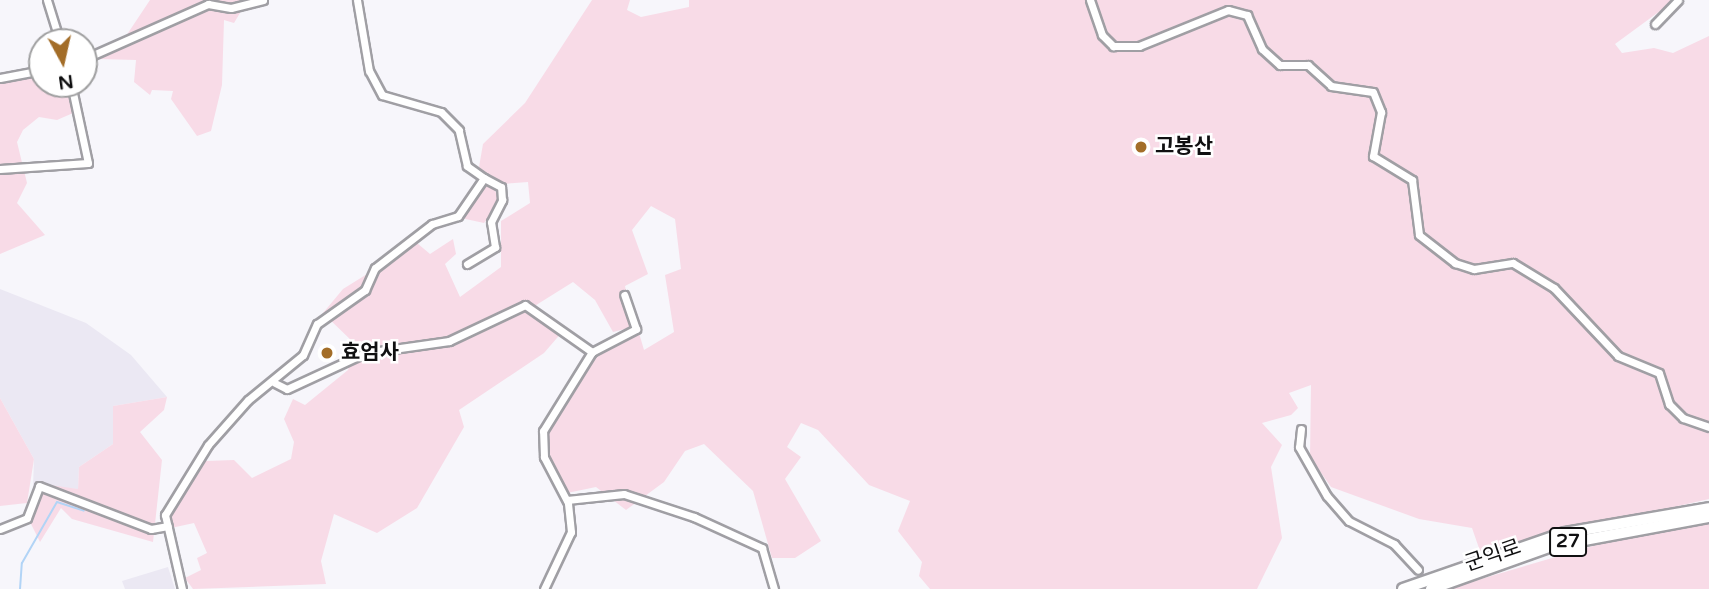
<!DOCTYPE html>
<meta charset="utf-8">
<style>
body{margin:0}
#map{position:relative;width:1709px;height:589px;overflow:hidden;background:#f7f6fb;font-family:"Varela Round","Noto Sans KR",sans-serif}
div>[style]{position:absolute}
.built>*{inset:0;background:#ebe8f3}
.green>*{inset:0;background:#f8dbe7}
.stream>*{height:2px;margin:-1px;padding:0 1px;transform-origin:1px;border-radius:1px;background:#b2d4f6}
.roads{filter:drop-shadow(2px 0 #a09fa4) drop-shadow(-2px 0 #a09fa4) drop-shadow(0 2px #a09fa4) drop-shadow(0 -2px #a09fa4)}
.minor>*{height:7px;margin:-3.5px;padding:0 3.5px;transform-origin:3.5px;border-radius:3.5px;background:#fff}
.highway>*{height:10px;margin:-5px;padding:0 5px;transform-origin:5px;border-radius:5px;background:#fff}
.dots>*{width:19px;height:19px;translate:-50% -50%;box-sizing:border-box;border:4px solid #fff;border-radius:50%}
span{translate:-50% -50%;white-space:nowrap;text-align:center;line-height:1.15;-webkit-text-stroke:5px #fff;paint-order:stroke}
.shield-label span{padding:2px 5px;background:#fff;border:2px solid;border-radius:5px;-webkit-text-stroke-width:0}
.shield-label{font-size:19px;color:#101011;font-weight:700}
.poi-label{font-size:21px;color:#101011;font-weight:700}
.left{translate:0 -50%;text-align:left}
.street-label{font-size:21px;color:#101011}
.north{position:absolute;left:28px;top:28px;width:70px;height:70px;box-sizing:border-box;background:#fff;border:2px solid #9f9fa0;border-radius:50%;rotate:172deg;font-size:19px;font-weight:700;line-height:28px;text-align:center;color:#101011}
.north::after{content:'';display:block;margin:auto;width:24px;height:32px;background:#a36d28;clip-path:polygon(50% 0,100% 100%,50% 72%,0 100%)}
</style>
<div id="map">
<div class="built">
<i style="clip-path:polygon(0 289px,86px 323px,131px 355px,167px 397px,113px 406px,113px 444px,79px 467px,78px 489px,33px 487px,34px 459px,0 398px)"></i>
<i style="clip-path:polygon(168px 567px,175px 589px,125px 589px,122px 581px)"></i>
</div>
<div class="green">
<i style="clip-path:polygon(150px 0,267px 0,243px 8px,234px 23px,224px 20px,222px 85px,211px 131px,197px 136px,171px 99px,173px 91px,152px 90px,150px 95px,134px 82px,136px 60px,99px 59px,126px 36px)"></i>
<i style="clip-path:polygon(592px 0,630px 0,627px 10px,641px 17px,689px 7px,689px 0,1675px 0,1615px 44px,1622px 53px,1654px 48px,1673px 53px,1709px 36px,1709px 499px,1480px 551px,1472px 528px,1419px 519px,1331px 487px,1310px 457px,1311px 385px,1289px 393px,1298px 408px,1291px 415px,1262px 423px,1282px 445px,1271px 467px,1282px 538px,1257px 589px,930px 589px,919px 576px,922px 562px,898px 531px,910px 501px,869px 485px,818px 430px,801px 423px,787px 447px,801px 457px,785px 479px,821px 541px,795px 558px,772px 558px,753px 491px,704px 444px,685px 451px,664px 482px,626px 510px,596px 487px,567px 493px,547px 454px,548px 432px,598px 354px,639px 333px,644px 350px,674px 332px,665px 275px,681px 269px,675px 219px,651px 206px,632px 230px,648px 274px,625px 286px,633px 327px,613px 332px,595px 300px,573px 282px,525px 312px,563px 331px,544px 353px,459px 410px,464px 427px,417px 508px,377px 533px,334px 514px,321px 561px,326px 584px,193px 589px,185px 578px,201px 570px,197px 558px,207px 553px,194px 523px,171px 528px,169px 516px,206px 461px,234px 460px,252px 478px,291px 459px,294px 442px,284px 419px,293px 399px,305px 405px,348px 370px,355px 344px,323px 313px,343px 289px,417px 243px,430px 254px,453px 239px,456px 254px,445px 264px,460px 297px,501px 267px,501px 221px,530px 203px,528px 182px,503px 184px,486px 174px,479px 167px,483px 144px,525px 103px)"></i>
<i style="clip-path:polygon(0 73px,42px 74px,42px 84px,74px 84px,80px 110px,57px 120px,39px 117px,23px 130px,17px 142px,27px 183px,17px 203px,45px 235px,0 254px)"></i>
<i style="clip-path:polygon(485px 184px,494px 188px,500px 202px,484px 223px,461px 218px)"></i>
<i style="clip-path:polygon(167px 397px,164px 410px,140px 432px,162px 460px,153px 542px,72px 519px,61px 508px,40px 542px,30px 522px,43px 484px,78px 489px,79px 467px,113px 444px,113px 406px)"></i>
<i style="clip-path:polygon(0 398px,34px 459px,27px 503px,0 506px)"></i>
<i style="clip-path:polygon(1709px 522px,1709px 589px,1447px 589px,1668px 524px)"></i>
</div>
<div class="stream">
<i style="left:20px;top:589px;width:26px;rotate:-86deg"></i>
<i style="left:22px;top:563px;width:70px;rotate:-60.2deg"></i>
<i style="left:57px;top:502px;width:28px;rotate:18deg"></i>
</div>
<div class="roads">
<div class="minor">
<i style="left:47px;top:0;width:44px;rotate:72.8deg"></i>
<i style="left:1090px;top:0;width:37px;rotate:71deg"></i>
<i style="left:1102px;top:35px;width:16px;rotate:45deg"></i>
<i style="left:1113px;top:46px;width:26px"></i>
<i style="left:1139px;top:46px;width:96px;rotate:-22deg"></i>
<i style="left:1228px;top:10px;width:20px;rotate:15deg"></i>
<i style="left:1247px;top:15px;width:37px;rotate:66deg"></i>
<i style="left:1262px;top:49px;width:24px;rotate:42deg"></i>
<i style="left:1280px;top:65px;width:28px"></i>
<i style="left:1308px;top:65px;width:31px;rotate:42deg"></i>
<i style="left:1331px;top:86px;width:42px;rotate:8.1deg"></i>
<i style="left:1373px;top:92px;width:22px;rotate:68deg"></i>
<i style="left:1381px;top:112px;width:45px;rotate:100.3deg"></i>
<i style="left:1373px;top:156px;width:46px;rotate:31.6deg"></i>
<i style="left:1412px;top:180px;width:55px;rotate:82.7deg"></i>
<i style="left:1419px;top:235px;width:46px;rotate:37.9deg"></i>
<i style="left:1455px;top:263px;width:20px;rotate:18deg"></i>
<i style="left:1474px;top:269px;width:39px;rotate:-9deg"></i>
<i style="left:1513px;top:263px;width:48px;rotate:31.4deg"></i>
<i style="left:1554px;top:288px;width:93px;rotate:46.7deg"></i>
<i style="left:1618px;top:356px;width:44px;rotate:22.5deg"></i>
<i style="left:1659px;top:373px;width:33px;rotate:72deg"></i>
<i style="left:1669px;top:404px;width:20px;rotate:45deg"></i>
<i style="left:1683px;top:418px;width:28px;rotate:19deg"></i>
<i style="left:1655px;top:24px;width:33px;rotate:-46deg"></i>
<i style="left:84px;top:59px;width:136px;rotate:-23.9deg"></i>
<i style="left:208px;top:4px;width:23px;rotate:10deg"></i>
<i style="left:231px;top:8px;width:33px;rotate:-14deg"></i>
<i style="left:0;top:78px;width:43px;rotate:-10.8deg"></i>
<i style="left:0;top:169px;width:88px;rotate:-3.9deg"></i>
<i style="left:88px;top:163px;width:81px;rotate:-102.1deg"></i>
<i style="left:467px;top:264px;width:33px;rotate:-31deg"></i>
<i style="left:495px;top:247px;width:25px;rotate:-99deg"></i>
<i style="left:491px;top:222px;width:25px;rotate:-63deg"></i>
<i style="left:502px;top:200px;width:13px;rotate:-94deg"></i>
<i style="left:501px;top:187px;width:19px;rotate:-152deg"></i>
<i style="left:275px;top:383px;width:13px;rotate:27deg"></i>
<i style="left:287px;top:389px;width:86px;rotate:-24.8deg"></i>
<i style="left:365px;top:353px;width:85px;rotate:-8.1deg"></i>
<i style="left:449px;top:341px;width:84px;rotate:-25.3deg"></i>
<i style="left:525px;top:305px;width:82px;rotate:35deg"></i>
<i style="left:1301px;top:429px;width:18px;rotate:96deg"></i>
<i style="left:1299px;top:447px;width:56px;rotate:60.3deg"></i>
<i style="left:1327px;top:496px;width:33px;rotate:49deg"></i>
<i style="left:1349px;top:521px;width:51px;rotate:27.1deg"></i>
<i style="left:1394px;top:544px;width:35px;rotate:47deg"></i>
<i style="left:567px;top:500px;width:57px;rotate:-6deg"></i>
<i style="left:624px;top:494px;width:74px;rotate:18.2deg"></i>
<i style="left:694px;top:517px;width:75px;rotate:24.5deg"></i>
<i style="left:762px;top:548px;width:43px;rotate:73.7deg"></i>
<i style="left:0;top:529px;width:29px;rotate:-22deg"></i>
<i style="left:27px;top:518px;width:34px;rotate:-69deg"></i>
<i style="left:39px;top:486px;width:120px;rotate:21deg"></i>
<i style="left:151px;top:529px;width:17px;rotate:-10deg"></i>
<i style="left:182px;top:589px;width:76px;rotate:-102.9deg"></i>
<i style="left:165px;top:515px;width:82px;rotate:-58.4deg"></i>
<i style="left:208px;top:445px;width:60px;rotate:-48.4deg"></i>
<i style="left:248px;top:400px;width:71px;rotate:-39.3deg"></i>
<i style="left:303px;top:355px;width:34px;rotate:-66deg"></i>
<i style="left:317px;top:324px;width:59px;rotate:-35.3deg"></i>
<i style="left:365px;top:290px;width:24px;rotate:-66deg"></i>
<i style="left:375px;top:268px;width:72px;rotate:-37.7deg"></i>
<i style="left:432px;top:224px;width:27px;rotate:-17deg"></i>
<i style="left:458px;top:216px;width:46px;rotate:-55.6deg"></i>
<i style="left:484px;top:178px;width:21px;rotate:-145deg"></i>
<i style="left:467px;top:166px;width:37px;rotate:-103deg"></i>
<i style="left:459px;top:130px;width:25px;rotate:-135deg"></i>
<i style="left:441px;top:112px;width:61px;rotate:-163.9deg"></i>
<i style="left:382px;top:95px;width:27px;rotate:-118deg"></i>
<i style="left:369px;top:71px;width:72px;rotate:-99.6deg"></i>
<i style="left:544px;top:589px;width:63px;rotate:-64.7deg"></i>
<i style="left:571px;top:532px;width:29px;rotate:-96deg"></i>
<i style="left:568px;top:503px;width:52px;rotate:-117.6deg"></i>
<i style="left:544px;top:457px;width:26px;rotate:-92deg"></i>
<i style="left:543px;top:431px;width:93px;rotate:-58.2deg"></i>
<i style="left:592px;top:352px;width:50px;rotate:-27.6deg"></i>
<i style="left:636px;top:329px;width:36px;rotate:-109deg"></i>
</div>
<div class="highway">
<i style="left:1403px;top:589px;width:171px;rotate:-19.1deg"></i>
<i style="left:1565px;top:533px;width:146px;rotate:-9.8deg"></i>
<i style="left:1431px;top:589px;width:128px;rotate:-19.6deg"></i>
<i style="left:1552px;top:546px;width:160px;rotate:-10.5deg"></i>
</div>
</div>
<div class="dots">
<i style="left:1141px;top:147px;background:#a36d28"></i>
<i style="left:327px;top:353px;background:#a36d28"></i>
</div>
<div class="shield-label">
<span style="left:1568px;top:542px">27</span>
</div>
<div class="poi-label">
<span class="left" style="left:1155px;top:147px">고봉산</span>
<span class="left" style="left:341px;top:353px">효엄사</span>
</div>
<div class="street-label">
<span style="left:1493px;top:556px;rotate:-19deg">군익로</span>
</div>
<div class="north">N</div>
</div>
